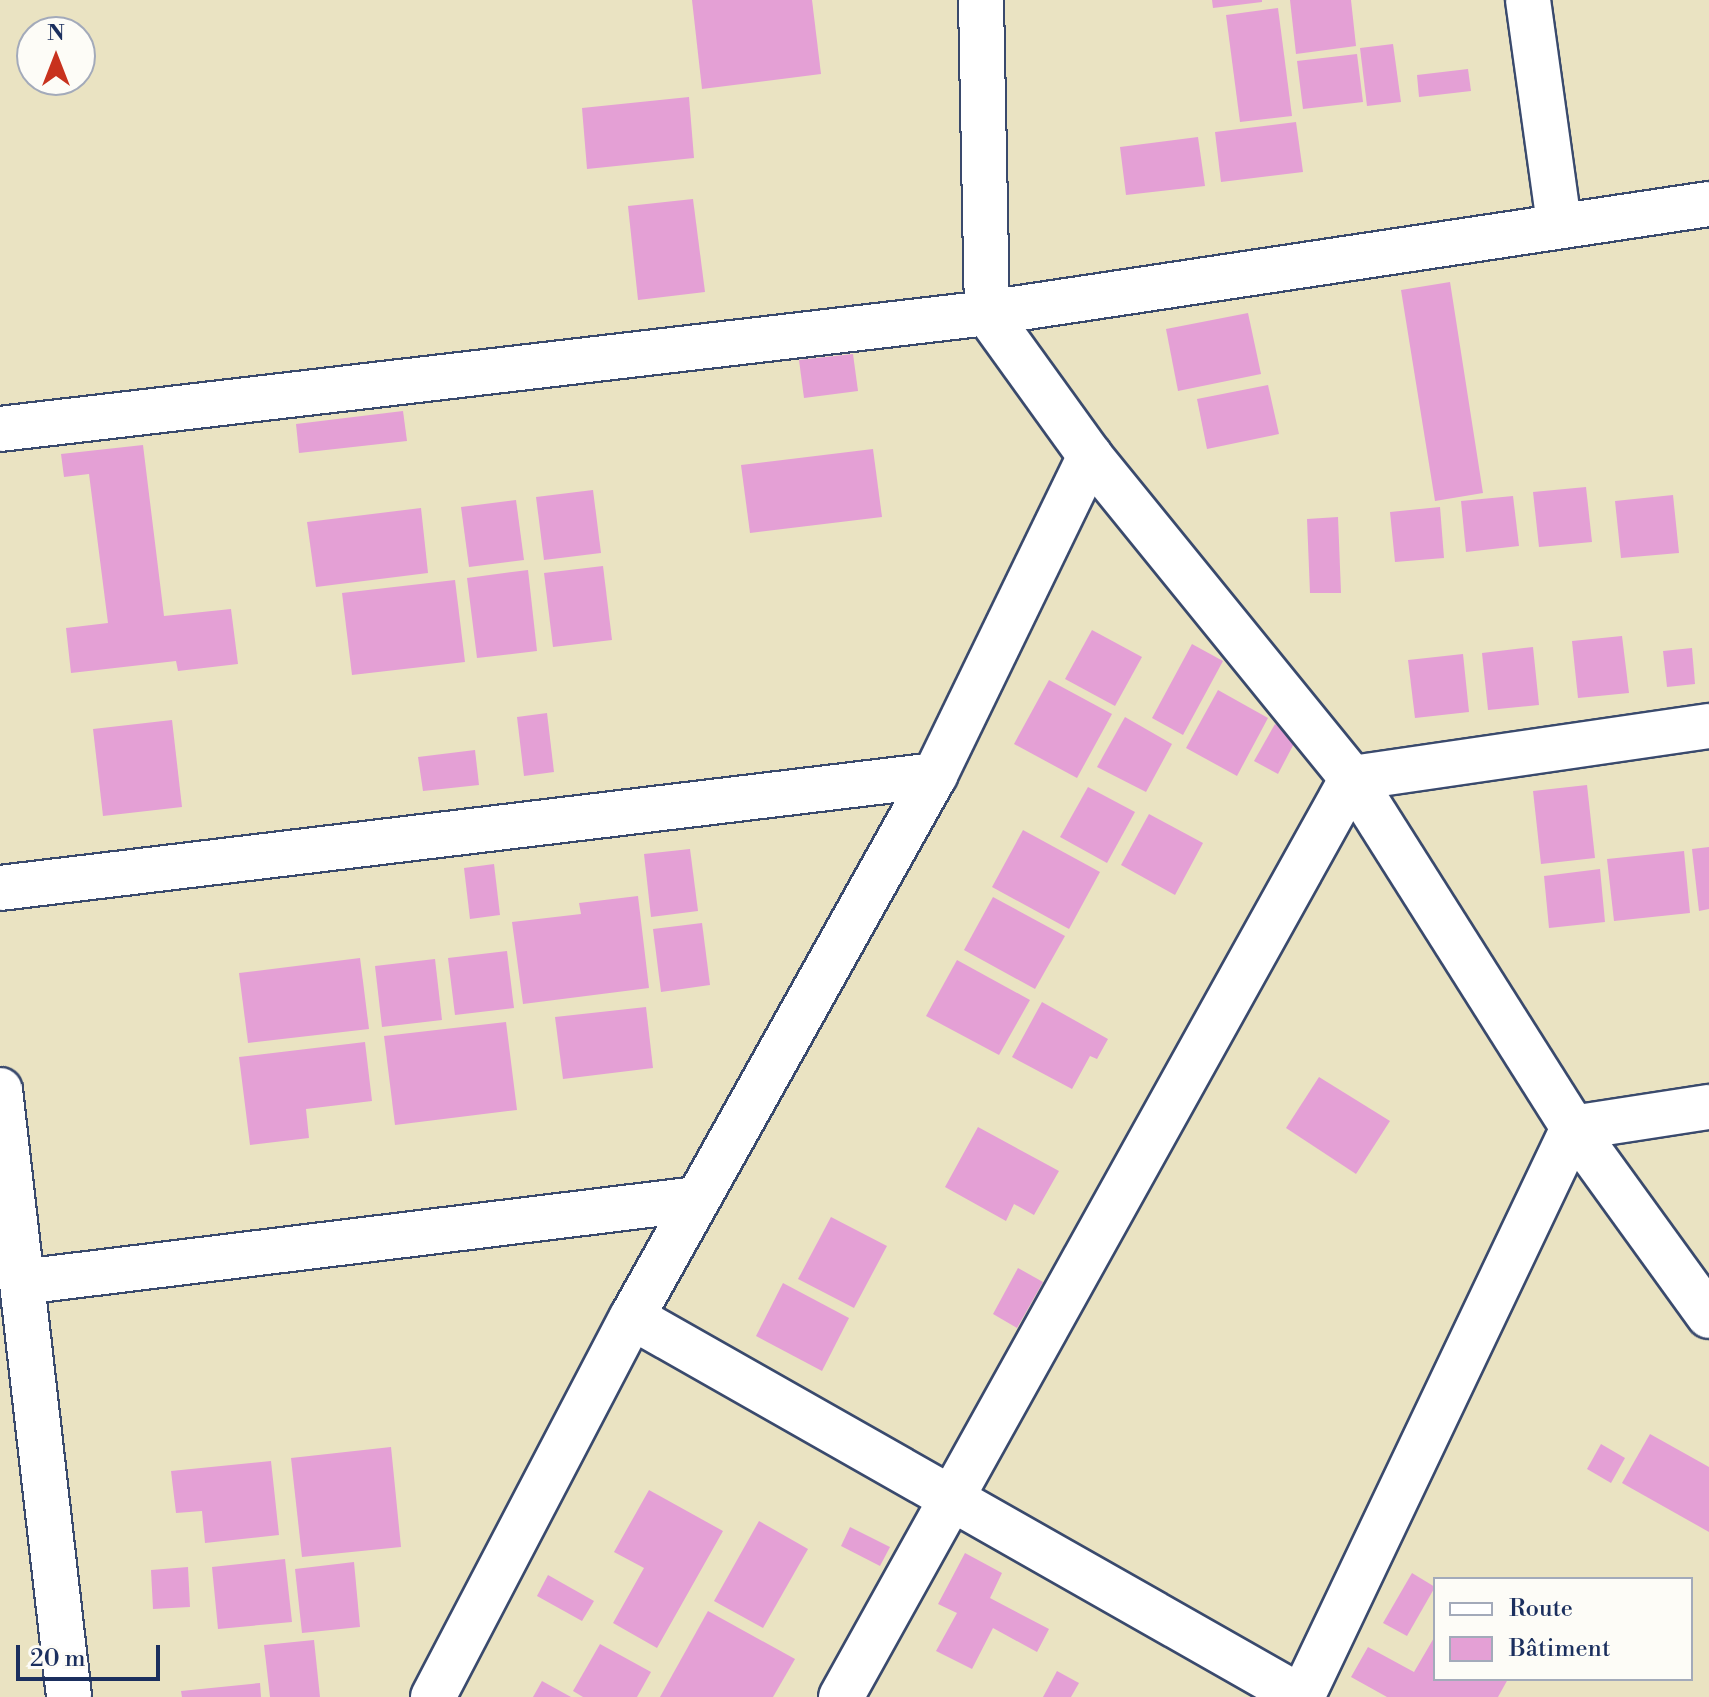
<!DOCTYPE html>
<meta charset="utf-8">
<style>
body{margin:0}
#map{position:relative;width:1709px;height:1697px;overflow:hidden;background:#eae3c2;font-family:"Libre Bodoni",serif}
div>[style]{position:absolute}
.building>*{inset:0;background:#e4a0d5}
.roads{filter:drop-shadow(2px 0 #3a4a6d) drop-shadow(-2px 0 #3a4a6d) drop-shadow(0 2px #3a4a6d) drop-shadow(0 -2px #3a4a6d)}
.minor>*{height:44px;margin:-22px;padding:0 22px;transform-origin:22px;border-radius:22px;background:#fff}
span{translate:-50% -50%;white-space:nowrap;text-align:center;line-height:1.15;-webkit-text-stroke:8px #fdfcf7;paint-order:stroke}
.legend{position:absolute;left:1433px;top:1577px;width:260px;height:104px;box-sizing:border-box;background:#fdfcf7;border:2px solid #a3aaba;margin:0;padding:10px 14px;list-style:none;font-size:24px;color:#1b2f5e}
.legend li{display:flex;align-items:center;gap:16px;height:40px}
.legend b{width:40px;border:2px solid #a3aaba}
.north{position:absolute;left:16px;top:16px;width:80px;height:80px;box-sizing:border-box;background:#fdfcf7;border:2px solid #a3aaba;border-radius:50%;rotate:0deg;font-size:22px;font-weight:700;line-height:32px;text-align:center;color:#1b2f5e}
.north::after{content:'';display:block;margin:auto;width:28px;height:36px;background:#c8321e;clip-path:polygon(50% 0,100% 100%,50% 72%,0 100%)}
.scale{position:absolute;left:16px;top:1645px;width:144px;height:36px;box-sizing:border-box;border:4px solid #1b2f5e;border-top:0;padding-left:10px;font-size:24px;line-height:28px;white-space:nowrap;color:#1b2f5e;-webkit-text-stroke:6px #fdfcf7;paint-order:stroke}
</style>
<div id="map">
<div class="building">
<i style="clip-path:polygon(692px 0,812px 0,821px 74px,702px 89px)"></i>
<i style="clip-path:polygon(1212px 0,1262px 0,1262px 2px,1213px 8px)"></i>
<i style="clip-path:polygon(1290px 0,1351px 0,1356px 46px,1296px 54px)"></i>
<i style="clip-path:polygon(1278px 8px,1292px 116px,1240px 122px,1226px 15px)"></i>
<i style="clip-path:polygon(1393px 44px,1401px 102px,1367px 106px,1360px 48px)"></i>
<i style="clip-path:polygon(1357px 54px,1363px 102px,1303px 109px,1297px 61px)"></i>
<i style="clip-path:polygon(1468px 69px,1471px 91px,1419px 97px,1417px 75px)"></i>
<i style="clip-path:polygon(689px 97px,694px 158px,587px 169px,582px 108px)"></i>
<i style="clip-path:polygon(1296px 122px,1303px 172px,1221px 182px,1215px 132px)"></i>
<i style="clip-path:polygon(1198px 137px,1205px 186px,1126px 195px,1120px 147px)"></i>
<i style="clip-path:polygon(693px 199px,705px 292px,638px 300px,628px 206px)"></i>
<i style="clip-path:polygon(1450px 282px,1483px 493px,1435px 501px,1401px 290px)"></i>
<i style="clip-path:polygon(1248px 313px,1261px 374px,1178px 391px,1166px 329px)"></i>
<i style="clip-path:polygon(853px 354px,858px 391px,804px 398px,799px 360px)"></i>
<i style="clip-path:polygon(1268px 385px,1279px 434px,1207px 449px,1197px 399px)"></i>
<i style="clip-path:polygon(403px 411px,407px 441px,299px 453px,296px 424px)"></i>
<i style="clip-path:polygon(143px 445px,164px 616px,231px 609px,238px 664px,178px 671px,176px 661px,71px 673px,66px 628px,108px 623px,89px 474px,64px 477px,61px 454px)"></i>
<i style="clip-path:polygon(873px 449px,882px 517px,750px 533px,741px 465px)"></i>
<i style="clip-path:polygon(1586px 487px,1592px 542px,1539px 547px,1533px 492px)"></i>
<i style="clip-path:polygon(593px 490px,601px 553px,544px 560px,536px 497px)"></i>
<i style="clip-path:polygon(1673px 495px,1679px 553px,1621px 558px,1615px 501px)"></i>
<i style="clip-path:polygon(1513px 496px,1519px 546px,1466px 552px,1461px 501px)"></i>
<i style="clip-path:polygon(516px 500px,524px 560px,469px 567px,461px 507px)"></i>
<i style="clip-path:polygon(1440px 507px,1444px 558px,1395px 562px,1390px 512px)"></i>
<i style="clip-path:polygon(421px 508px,428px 573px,316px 587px,307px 522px)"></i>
<i style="clip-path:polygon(1338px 517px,1341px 593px,1310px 593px,1307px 519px)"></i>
<i style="clip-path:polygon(603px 566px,612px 640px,553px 647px,544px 573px)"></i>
<i style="clip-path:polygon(528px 570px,537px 651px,477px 658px,467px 578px)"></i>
<i style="clip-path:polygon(455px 580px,465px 662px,352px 675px,342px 593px)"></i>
<i style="clip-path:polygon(1092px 630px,1142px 657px,1115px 706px,1065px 679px)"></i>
<i style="clip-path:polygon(1622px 636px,1629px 693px,1578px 698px,1572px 641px)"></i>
<i style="clip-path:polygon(1192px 644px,1223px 661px,1183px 735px,1152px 718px)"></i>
<i style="clip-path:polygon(1533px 647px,1539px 705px,1488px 710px,1482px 653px)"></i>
<i style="clip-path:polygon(1692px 648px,1695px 684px,1667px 687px,1663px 651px)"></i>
<i style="clip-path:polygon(1463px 654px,1469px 712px,1415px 718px,1408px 660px)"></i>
<i style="clip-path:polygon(1049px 680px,1112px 714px,1077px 778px,1014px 744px)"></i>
<i style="clip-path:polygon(1218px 690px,1268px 718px,1237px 776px,1186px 748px)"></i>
<i style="clip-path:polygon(547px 713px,554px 772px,524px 776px,517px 717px)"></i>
<i style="clip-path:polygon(1125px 717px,1172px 744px,1146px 792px,1097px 767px)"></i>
<i style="clip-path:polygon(172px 720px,182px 807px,103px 816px,93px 729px)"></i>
<i style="clip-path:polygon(1275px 724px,1298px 736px,1278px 774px,1254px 761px)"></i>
<i style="clip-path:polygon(475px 750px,479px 785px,423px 791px,418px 757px)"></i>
<i style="clip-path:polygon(1587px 785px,1595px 858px,1541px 864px,1533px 791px)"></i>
<i style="clip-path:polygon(1088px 787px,1135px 812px,1107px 863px,1060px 837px)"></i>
<i style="clip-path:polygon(1149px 814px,1203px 843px,1175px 895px,1121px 865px)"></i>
<i style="clip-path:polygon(1023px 830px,1100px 872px,1069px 929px,992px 887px)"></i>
<i style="clip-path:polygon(1709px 847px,1709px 909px,1699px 911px,1692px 849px)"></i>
<i style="clip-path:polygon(690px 849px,698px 911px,651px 917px,644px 854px)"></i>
<i style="clip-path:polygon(1684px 851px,1690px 913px,1614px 921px,1607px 859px)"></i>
<i style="clip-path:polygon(494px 864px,500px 915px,470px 919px,464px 868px)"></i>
<i style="clip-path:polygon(1600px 869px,1605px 922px,1549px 928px,1544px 876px)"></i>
<i style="clip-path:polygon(638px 896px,649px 988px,523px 1004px,512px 922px,581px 914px,579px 903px)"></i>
<i style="clip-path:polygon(993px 897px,1065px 936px,1035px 989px,964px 950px)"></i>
<i style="clip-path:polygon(702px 923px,710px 985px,661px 992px,653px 929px)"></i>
<i style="clip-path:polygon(507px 951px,514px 1008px,455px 1015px,448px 958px)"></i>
<i style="clip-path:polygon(360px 958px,369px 1029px,248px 1043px,239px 973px)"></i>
<i style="clip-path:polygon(435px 959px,442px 1020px,382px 1027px,375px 966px)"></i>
<i style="clip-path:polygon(957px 960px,1030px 1000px,999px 1055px,926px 1016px)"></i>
<i style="clip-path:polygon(1042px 1002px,1108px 1039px,1097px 1059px,1090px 1056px,1072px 1089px,1012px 1057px)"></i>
<i style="clip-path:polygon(646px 1007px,653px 1068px,563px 1079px,555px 1017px)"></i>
<i style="clip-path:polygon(506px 1022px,517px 1110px,395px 1125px,384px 1036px)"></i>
<i style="clip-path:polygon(365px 1042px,372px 1101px,306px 1109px,309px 1138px,250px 1145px,239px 1057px)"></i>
<i style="clip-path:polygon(1319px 1077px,1390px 1121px,1356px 1174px,1286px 1128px)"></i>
<i style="clip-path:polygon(978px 1127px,1059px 1171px,1034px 1215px,1014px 1204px,1006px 1221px,945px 1187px)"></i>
<i style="clip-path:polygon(831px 1217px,887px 1246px,854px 1308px,798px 1279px)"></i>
<i style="clip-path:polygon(1018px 1268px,1043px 1282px,1017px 1328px,993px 1314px)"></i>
<i style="clip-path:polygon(783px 1283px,849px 1318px,822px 1371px,756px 1336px)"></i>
<i style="clip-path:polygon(1650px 1434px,1709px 1467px,1709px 1532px,1622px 1483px)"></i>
<i style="clip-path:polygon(1601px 1444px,1625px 1458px,1611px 1483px,1587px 1469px)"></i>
<i style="clip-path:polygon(391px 1447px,401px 1547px,302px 1557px,291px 1458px)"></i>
<i style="clip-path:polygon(271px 1461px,279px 1535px,205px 1543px,202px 1511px,176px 1513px,171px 1471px)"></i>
<i style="clip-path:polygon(649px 1490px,723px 1531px,657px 1648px,613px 1623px,644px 1568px,614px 1552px)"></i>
<i style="clip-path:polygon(759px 1521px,808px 1549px,763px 1628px,714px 1601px)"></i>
<i style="clip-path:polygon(850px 1527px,890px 1547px,880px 1566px,841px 1546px)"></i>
<i style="clip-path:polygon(965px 1553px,1002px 1573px,990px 1598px,1049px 1629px,1037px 1652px,993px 1628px,972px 1669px,936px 1651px,957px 1613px,938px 1604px)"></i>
<i style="clip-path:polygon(285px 1559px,292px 1622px,218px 1629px,212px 1567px)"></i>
<i style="clip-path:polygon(354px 1562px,360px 1627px,302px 1633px,295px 1569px)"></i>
<i style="clip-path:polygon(188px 1567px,190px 1607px,153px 1609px,151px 1570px)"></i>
<i style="clip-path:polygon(1412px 1573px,1435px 1587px,1407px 1636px,1383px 1623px)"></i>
<i style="clip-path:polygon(548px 1575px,594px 1601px,582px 1621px,537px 1596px)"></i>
<i style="clip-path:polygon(708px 1611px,795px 1659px,773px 1697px,660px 1697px)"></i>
<i style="clip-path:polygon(1435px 1636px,1435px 1679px,1508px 1679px,1498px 1697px,1387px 1697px,1351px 1677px,1368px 1647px,1414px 1672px)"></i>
<i style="clip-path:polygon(314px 1640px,320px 1697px,270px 1697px,264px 1645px)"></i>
<i style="clip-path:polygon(600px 1644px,651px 1672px,637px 1697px,583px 1697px,573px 1691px)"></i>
<i style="clip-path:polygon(1057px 1671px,1079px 1683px,1071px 1697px,1043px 1697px)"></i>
<i style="clip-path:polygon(542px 1681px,571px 1697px,533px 1697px)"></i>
<i style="clip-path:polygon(260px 1683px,261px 1697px,182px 1697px,181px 1691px)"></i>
</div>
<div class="roads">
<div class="minor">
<i style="left:981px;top:0;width:313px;rotate:88.9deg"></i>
<i style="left:987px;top:313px;width:176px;rotate:54.2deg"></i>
<i style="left:1090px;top:456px;width:415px;rotate:50.9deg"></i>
<i style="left:1352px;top:778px;width:414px;rotate:57.7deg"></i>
<i style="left:1573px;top:1128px;width:232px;rotate:54.1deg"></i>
<i style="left:1528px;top:0;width:226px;rotate:82.1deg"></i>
<i style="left:0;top:429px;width:994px;rotate:-6.7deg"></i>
<i style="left:987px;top:313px;width:730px;rotate:-8.59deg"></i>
<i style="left:0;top:888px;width:942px;rotate:-6.89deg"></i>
<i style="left:0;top:1090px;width:611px;rotate:83.51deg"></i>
<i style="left:22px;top:1282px;width:680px;rotate:-7.01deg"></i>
<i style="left:632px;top:1317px;width:769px;rotate:29.6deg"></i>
<i style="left:433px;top:1697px;width:429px;rotate:-62.4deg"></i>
<i style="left:632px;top:1317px;width:621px;rotate:-60.79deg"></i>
<i style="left:935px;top:775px;width:355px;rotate:-64.1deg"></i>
<i style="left:841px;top:1697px;width:1052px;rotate:-60.92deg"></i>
<i style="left:1352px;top:778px;width:361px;rotate:-8.3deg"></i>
<i style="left:1302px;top:1697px;width:630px;rotate:-64.53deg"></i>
<i style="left:1573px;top:1128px;width:138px;rotate:-8.8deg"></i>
</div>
</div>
<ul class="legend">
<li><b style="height:10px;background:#fff"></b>Route</li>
<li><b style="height:22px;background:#e4a0d5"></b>Bâtiment</li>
</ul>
<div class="north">N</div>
<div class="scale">20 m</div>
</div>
